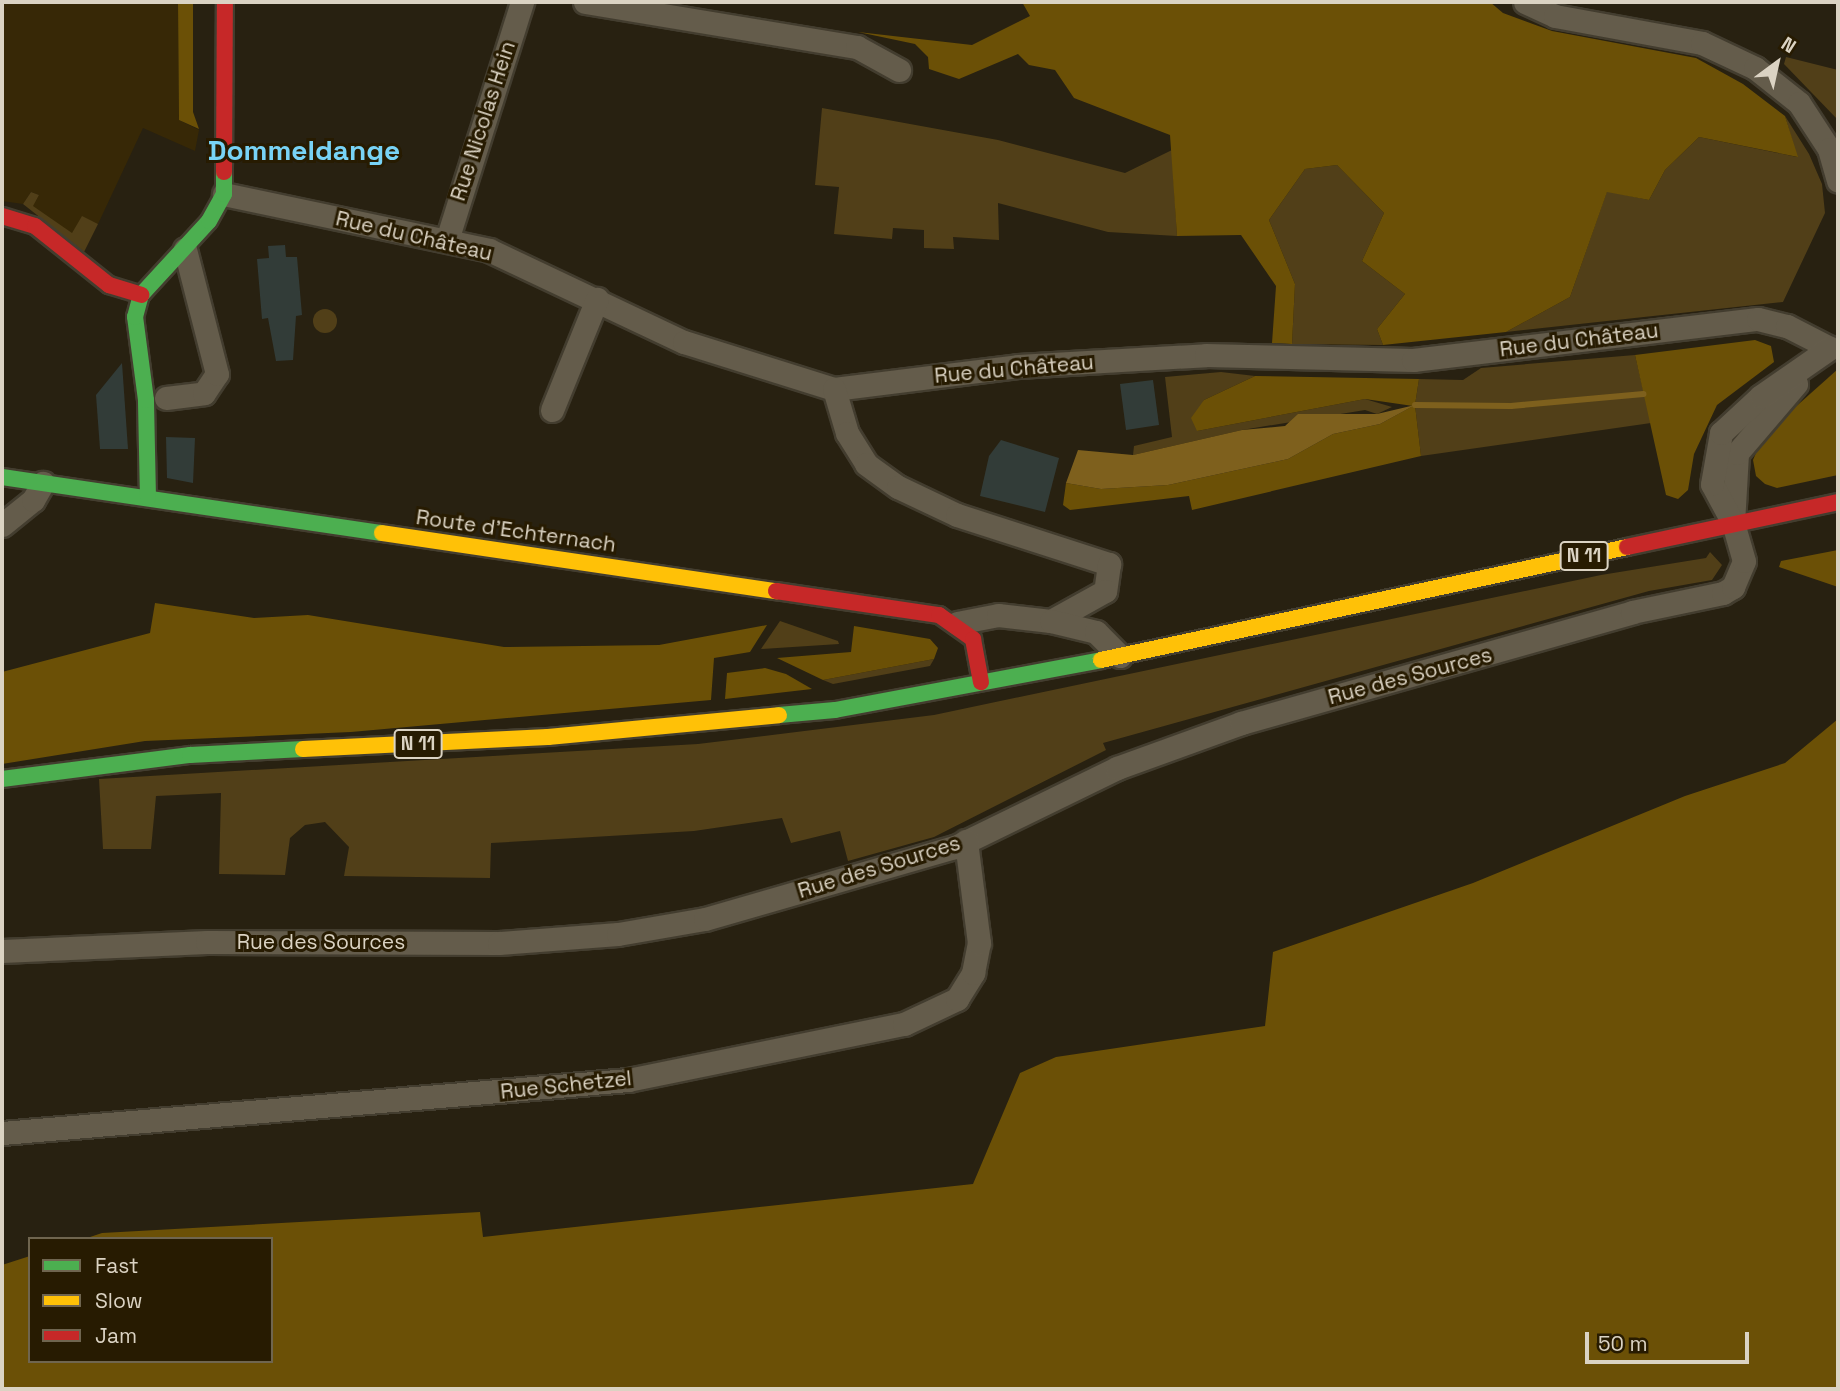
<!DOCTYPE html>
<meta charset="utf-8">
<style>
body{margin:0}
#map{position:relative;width:1840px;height:1391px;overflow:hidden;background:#282111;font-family:"Space Grotesk",sans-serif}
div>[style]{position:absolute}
.built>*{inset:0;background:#372806}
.green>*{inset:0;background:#513f18}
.round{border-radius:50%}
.forest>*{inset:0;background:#6b5006}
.water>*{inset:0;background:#7e601d}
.stream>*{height:6px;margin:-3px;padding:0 3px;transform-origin:3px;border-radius:3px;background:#7e601d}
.building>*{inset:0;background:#323c38}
.roads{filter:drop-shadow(2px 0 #433d2f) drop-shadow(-2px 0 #433d2f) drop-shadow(0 2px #433d2f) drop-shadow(0 -2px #433d2f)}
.street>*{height:23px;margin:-11.5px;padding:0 11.5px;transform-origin:11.5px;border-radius:11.5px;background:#645c4b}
.fast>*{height:16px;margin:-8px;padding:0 8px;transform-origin:8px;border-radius:8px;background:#4caf50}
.slow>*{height:16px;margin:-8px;padding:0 8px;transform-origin:8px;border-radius:8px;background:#ffc107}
.jam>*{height:16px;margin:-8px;padding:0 8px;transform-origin:8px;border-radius:8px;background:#c62828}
span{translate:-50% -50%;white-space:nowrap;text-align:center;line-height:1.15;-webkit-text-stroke:6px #271b01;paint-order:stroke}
.shield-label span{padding:2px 5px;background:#271b01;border:2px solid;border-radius:5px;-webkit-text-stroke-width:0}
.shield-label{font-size:19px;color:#dbd3c3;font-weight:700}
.street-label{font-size:21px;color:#dbd3c3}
.district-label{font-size:28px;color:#78d3f6;font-weight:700}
.frame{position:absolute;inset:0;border:4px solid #dbd3c3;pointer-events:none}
.legend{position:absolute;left:28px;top:1237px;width:245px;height:126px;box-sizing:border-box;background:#271b01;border:2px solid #6f654f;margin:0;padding:9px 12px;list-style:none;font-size:21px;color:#dbd3c3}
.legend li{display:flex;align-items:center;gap:14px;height:35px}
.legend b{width:35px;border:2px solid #6f654f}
.north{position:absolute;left:1742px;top:28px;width:70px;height:70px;-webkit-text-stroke:5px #271b01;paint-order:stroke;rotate:33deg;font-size:19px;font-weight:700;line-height:28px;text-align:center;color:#dbd3c3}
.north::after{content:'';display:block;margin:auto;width:24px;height:32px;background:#dbd3c3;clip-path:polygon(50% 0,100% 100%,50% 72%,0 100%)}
.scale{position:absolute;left:1585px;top:1332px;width:164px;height:32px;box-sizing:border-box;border:4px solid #dbd3c3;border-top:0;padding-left:9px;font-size:21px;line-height:24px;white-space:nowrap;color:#dbd3c3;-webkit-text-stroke:5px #271b01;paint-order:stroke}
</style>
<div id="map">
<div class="built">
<i style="clip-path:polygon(2px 2px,178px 2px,179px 120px,199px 130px,195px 151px,143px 128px,98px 224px,82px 217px,72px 234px,32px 206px,39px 195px,31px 192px,23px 204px,2px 201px)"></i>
</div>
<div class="green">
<i style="clip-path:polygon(1786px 57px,1838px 70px,1838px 120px,1784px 64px)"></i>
<i style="clip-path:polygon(822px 108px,998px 140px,1125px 173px,1172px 150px,1177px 236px,1108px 232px,998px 203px,999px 240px,953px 237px,954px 249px,924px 248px,924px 230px,893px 228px,892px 239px,834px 234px,839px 187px,815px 185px)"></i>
<i style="clip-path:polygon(1785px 116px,1809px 154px,1822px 184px,1825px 213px,1783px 302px,1506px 332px,1570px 297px,1607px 191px,1649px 200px,1665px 170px,1699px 137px,1797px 157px)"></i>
<i style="clip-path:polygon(1337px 165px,1384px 213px,1362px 261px,1405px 294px,1377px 329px,1383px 345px,1292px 344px,1295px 284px,1269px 220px,1305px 169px)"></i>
<i style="clip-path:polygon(31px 192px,39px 195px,33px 206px,72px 233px,82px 216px,98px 224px,84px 252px,23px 204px)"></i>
<i class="round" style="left:313px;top:309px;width:24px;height:24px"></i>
<i style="clip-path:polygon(1635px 355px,1651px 423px,1421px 456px,1415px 405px,1419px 379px,1463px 380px,1481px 368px)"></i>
<i style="clip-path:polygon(1221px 372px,1255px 376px,1204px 400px,1197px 431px,1365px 399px,1392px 407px,1377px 414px,1365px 410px,1242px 430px,1133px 455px,1134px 446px,1172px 437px,1165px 377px)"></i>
<i style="clip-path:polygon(1710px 552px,1722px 565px,1712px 580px,1649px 591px,1103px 743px,1106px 750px,934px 837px,848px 861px,840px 831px,791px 843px,782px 818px,694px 831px,491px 843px,490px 878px,344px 876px,349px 847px,325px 822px,305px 825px,290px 838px,285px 875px,219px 874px,221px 793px,156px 796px,151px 849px,103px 849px,99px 779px,698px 744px,934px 715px,1601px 575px,1706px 558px)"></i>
<i style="clip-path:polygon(780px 621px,838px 641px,839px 644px,761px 649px)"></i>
<i style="clip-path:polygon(934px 659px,930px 666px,833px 684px,823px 680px)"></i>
</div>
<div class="forest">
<i style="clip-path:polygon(178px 2px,193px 2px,193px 112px,199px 129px,179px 120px)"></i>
<i style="clip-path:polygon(1022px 2px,1490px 2px,1503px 13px,1552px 31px,1696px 58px,1743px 84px,1785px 116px,1798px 157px,1699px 137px,1665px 170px,1649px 200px,1607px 192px,1570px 297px,1506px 332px,1383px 345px,1377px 329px,1405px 294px,1362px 261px,1384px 213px,1337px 165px,1305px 169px,1269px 220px,1295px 284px,1292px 344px,1272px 343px,1276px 286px,1241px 235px,1177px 236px,1170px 135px,1074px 98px,1055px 70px,1029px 65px,1018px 54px,959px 79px,929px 69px,928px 57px,915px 44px,858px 32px,972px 45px,1030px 16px)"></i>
<i style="clip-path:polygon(1755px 340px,1771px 346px,1774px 362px,1717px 405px,1694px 454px,1688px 490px,1678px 499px,1666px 495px,1635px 355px)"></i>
<i style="clip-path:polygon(1838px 369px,1838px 475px,1777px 488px,1765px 484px,1756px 476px,1753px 460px,1763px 436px)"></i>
<i style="clip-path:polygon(1255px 376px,1419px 379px,1415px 405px,1421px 456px,1192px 510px,1189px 496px,1070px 510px,1063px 505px,1066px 483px,1101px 489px,1168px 485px,1288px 459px,1333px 434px,1380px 424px,1413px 406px,1365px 399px,1197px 431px,1191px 418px,1204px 400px)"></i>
<i style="clip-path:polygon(1838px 550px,1838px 587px,1779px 567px,1781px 561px)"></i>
<i style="clip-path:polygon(155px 603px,254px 618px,308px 615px,504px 647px,659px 645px,767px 625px,750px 652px,714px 658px,711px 700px,351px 732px,145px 741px,2px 764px,2px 672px,150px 633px)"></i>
<i style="clip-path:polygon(854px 626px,930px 639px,938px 648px,934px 659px,823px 680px,777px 658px,851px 652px)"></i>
<i style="clip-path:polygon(765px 668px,786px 674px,812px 689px,725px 699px,727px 673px)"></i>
<i style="clip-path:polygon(1838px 719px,1838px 1389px,2px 1389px,2px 1265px,30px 1256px,30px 1361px,271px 1361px,271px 1239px,84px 1239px,102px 1233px,480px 1212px,483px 1237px,973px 1184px,1020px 1073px,1056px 1057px,1265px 1026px,1273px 952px,1473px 883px,1685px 796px,1785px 763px)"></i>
</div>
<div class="water">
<i style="clip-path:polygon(1415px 405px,1380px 424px,1333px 434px,1288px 459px,1168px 485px,1101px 489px,1066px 483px,1078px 450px,1133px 455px,1242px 430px,1285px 426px,1298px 414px,1377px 414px)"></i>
</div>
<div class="stream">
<i style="left:1415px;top:405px;width:96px;rotate:0.6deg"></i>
<i style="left:1511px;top:406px;width:133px;rotate:-5.2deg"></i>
</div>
<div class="building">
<i style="clip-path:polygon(285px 245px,286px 257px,297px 257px,302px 315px,296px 316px,293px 360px,276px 361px,268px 318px,262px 319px,257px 259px,269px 258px,268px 246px)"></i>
<i style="clip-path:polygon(122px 363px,128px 449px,100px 449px,96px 395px)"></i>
<i style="clip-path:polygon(1153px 380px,1159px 425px,1126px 430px,1120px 384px)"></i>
<i style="clip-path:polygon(166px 437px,195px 438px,193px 483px,167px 478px)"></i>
<i style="clip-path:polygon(1001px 440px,1059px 458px,1045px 512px,980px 496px,989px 456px)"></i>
</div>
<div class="roads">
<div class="street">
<i style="left:585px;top:2px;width:276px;rotate:9.4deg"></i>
<i style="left:857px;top:47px;width:48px;rotate:28.7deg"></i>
<i style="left:1525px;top:2px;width:33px;rotate:25deg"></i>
<i style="left:1555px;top:16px;width:149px;rotate:10.4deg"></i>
<i style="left:1702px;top:43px;width:59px;rotate:25.3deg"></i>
<i style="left:1755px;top:68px;width:56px;rotate:38.5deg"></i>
<i style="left:1799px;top:103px;width:55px;rotate:56.9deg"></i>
<i style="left:1829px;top:149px;width:33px;rotate:74deg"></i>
<i style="left:224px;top:194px;width:271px;rotate:11.9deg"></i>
<i style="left:489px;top:250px;width:216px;rotate:25.3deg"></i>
<i style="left:684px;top:342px;width:157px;rotate:17.4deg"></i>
<i style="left:834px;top:389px;width:185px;rotate:-7.1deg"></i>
<i style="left:1018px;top:366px;width:188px;rotate:-3.3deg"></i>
<i style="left:1206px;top:355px;width:207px;rotate:1.4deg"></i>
<i style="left:1413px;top:360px;width:347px;rotate:-6.8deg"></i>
<i style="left:1758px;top:319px;width:30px;rotate:14deg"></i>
<i style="left:1787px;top:326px;width:48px;rotate:27.1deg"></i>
<i style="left:447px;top:240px;width:250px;rotate:-72.5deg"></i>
<i style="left:834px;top:389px;width:46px;rotate:73.5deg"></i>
<i style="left:847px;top:433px;width:36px;rotate:58deg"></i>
<i style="left:866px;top:464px;width:39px;rotate:36deg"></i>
<i style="left:898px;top:487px;width:65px;rotate:25.4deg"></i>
<i style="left:957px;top:515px;width:160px;rotate:17.9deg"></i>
<i style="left:1109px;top:564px;width:27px;rotate:98deg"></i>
<i style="left:1105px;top:591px;width:62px;rotate:150.9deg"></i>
<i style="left:166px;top:398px;width:38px;rotate:-7deg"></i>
<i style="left:204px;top:393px;width:23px;rotate:-56deg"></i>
<i style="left:217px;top:374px;width:129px;rotate:-104.4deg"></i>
<i style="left:552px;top:410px;width:120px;rotate:-67.9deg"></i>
<i style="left:1733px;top:523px;width:70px;rotate:-86.7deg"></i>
<i style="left:1737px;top:453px;width:91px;rotate:-49.5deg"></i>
<i style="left:2px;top:525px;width:40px;rotate:-39deg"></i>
<i style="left:33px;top:500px;width:20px;rotate:-60deg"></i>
<i style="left:957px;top:623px;width:42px;rotate:-11deg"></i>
<i style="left:998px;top:615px;width:53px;rotate:6.5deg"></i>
<i style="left:1051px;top:621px;width:46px;rotate:13.7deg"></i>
<i style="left:1096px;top:632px;width:34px;rotate:45deg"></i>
<i style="left:2px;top:951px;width:205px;rotate:-2.5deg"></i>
<i style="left:207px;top:942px;width:292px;rotate:0.2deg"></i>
<i style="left:499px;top:943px;width:119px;rotate:-4.3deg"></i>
<i style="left:618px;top:934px;width:88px;rotate:-9.8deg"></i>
<i style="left:705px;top:919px;width:260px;rotate:-16.1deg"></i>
<i style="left:955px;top:847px;width:180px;rotate:-26deg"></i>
<i style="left:1117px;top:768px;width:132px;rotate:-19.9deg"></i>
<i style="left:1241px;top:723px;width:406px;rotate:-15.8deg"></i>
<i style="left:1632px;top:612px;width:93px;rotate:-11.8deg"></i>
<i style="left:1723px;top:593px;width:12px;rotate:-31deg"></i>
<i style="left:1733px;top:587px;width:28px;rotate:-67deg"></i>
<i style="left:1744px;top:561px;width:40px;rotate:-106deg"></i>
<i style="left:1733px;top:523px;width:44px;rotate:-118.3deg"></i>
<i style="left:1712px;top:484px;width:52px;rotate:-80deg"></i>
<i style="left:1721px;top:433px;width:54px;rotate:-42.8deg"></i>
<i style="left:1761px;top:396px;width:84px;rotate:-34.8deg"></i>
<i style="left:2px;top:1133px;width:628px;rotate:-4.84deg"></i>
<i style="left:628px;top:1080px;width:282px;rotate:-11.5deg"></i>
<i style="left:904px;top:1024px;width:59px;rotate:-25.3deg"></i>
<i style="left:957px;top:999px;width:31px;rotate:-58deg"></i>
<i style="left:973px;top:973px;width:31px;rotate:-79deg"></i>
<i style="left:979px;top:943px;width:103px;rotate:-97.3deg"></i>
</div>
<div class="fast">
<i style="left:2px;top:477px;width:384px;rotate:8.4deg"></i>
<i style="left:148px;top:498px;width:98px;rotate:-91.2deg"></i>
<i style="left:146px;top:400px;width:84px;rotate:-97.5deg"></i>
<i style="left:135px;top:317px;width:23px;rotate:-75deg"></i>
<i style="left:141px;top:295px;width:100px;rotate:-47.4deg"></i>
<i style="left:209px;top:221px;width:31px;rotate:-61deg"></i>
<i style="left:224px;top:194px;width:22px;rotate:-90deg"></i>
<i style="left:779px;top:715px;width:56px;rotate:-5.1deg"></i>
<i style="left:835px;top:710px;width:271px;rotate:-10.6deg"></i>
<i style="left:2px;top:779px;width:190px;rotate:-7.3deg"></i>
<i style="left:190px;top:755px;width:113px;rotate:-3deg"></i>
</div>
<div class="slow">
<i style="left:382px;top:533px;width:398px;rotate:8.4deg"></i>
<i style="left:1101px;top:660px;width:538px;rotate:-12.12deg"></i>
<i style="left:303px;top:749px;width:245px;rotate:-2.8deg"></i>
<i style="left:548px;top:737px;width:232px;rotate:-5.4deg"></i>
</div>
<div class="jam">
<i style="left:224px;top:172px;width:170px;rotate:-89.7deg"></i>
<i style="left:2px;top:216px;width:34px;rotate:17deg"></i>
<i style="left:35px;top:226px;width:95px;rotate:38.6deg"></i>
<i style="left:109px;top:285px;width:34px;rotate:17deg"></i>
<i style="left:1627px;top:547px;width:216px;rotate:-12deg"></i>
<i style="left:776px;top:591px;width:165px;rotate:8.4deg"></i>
<i style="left:939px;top:615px;width:42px;rotate:35.2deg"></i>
<i style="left:973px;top:639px;width:44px;rotate:79.5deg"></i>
</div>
</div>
<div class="shield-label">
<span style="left:1584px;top:556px">N 11</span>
<span style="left:418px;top:744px">N 11</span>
</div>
<div class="street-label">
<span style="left:483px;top:121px;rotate:-72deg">Rue Nicolas Hein</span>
<span style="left:414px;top:236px;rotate:13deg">Rue du Château</span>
<span style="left:1579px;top:340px;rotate:-7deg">Rue du Château</span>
<span style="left:1014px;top:369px;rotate:-5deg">Rue du Château</span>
<span style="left:516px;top:531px;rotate:8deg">Route d'Echternach</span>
<span style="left:1410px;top:676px;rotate:-15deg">Rue des Sources</span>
<span style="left:879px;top:867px;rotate:-17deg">Rue des Sources</span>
<span style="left:321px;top:942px">Rue des Sources</span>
<span style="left:566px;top:1085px;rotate:-6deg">Rue Schetzel</span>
</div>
<div class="district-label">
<span style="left:304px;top:150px">Dommeldange</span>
</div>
<div class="frame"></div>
<ul class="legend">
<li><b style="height:9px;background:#4caf50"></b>Fast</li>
<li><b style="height:9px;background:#ffc107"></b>Slow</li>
<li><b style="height:9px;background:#c62828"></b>Jam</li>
</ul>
<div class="north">N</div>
<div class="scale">50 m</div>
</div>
